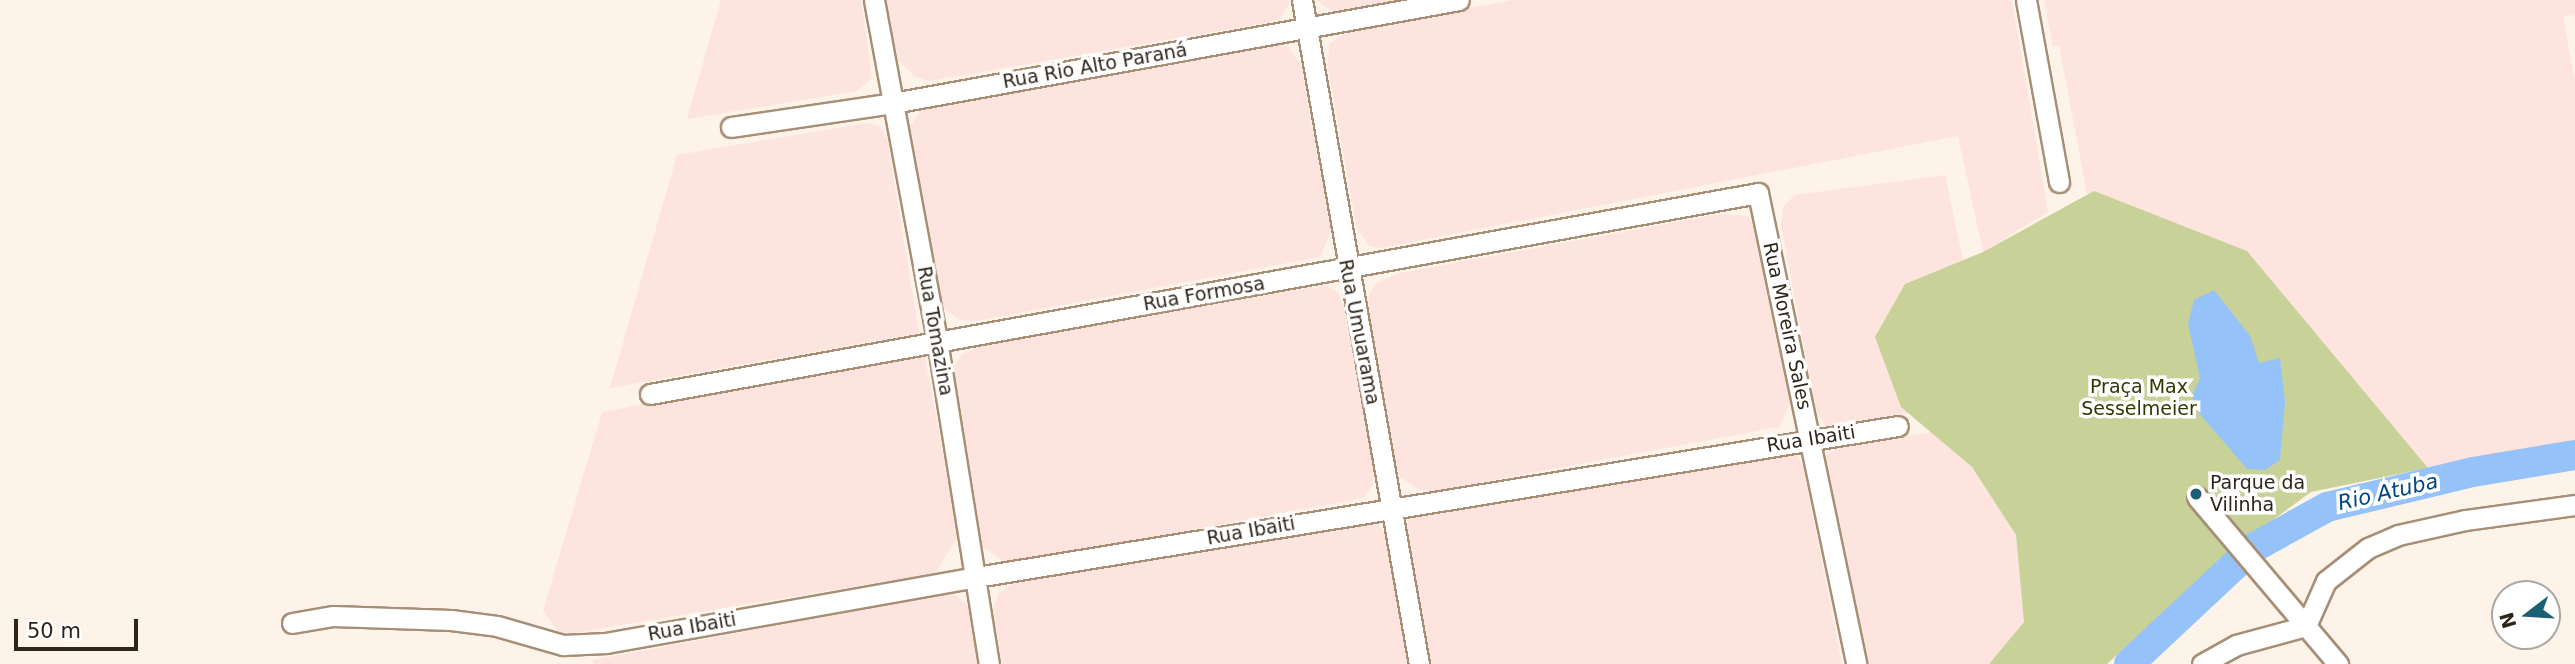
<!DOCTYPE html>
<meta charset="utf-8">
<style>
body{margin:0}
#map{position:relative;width:2575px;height:664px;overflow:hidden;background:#fdf3e8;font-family:"DejaVu Sans",sans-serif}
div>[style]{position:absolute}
.industrial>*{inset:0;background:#fee4de}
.green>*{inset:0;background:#c7d198}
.water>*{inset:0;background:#95c3f9}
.river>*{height:30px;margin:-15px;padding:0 15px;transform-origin:15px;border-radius:15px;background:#95c3f9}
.roads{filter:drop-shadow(2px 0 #a68f76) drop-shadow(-2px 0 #a68f76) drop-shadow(0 2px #a68f76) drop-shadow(0 -2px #a68f76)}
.minor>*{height:19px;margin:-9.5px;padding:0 9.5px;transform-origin:9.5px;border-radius:9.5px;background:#fff}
.dots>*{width:19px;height:19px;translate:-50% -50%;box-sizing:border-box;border:4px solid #fff;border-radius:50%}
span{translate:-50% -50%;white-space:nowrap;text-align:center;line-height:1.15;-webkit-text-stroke:7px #fff;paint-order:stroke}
.street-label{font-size:19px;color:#2e251b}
.park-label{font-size:19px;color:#323802}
.poi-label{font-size:19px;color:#2e251b}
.left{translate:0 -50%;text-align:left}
.water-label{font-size:21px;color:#004482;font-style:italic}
.north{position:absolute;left:2491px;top:580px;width:70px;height:70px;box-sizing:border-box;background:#fff;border:2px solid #aba8a4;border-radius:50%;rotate:253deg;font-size:19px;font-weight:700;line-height:28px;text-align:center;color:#2e251b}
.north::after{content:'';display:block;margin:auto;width:24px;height:32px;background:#1d5f73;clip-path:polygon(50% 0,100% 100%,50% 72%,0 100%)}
.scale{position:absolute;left:14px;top:619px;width:124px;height:32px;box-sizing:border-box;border:4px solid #2e251b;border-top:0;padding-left:9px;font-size:21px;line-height:24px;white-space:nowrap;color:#2e251b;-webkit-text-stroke:5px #fff;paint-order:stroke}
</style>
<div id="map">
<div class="industrial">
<i style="clip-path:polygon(721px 0,861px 0,872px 78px,857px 91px,687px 119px)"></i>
<i style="clip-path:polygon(886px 0,1291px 0,1281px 17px,1271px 22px,929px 81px,914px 76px,898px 60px)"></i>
<i style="clip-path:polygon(1316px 0,1426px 0,1335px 13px)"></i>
<i style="clip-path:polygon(1512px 0,2012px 0,2048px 212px,1983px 252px,1958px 136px,1381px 248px,1370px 246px,1357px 229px,1328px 67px,1329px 44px,1348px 31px)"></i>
<i style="clip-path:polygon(2044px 0,2575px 0,2575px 15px,2563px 17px,2575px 81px,2575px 442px,2428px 468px,2247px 251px,2087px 194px,2059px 45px,2053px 46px)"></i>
<i style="clip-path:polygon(1268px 44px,1289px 47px,1301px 65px,1331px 231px,1320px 257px,975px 321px,960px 320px,941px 307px,907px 131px,919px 113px,933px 105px)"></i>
<i style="clip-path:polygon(867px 123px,880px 126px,887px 139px,919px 333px,610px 388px,677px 155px)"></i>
<i style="clip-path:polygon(1945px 175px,1963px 260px,1905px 284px,1909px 413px,1826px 426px,1816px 411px,1781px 224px,1784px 205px,1795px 195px)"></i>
<i style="clip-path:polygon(1720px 214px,1748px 216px,1760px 235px,1791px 401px,1779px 427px,1434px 491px,1420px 490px,1400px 477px,1393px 463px,1368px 315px,1369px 294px,1378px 282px,1400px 273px)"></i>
<i style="clip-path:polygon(1326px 285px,1338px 293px,1344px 306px,1374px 466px,1373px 485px,1363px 498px,1018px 562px,1004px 561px,984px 548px,977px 535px,951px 373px,962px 354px,984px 344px)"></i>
<i style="clip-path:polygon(924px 352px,958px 537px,935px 573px,561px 635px,543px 611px,602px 412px)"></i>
<i style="clip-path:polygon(1931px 432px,1972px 467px,2016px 535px,2024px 622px,1989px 664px,1865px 664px,1826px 456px,1836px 449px)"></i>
<i style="clip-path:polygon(1796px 452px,1803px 467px,1842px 664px,1431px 664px,1407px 537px,1407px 524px,1414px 514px)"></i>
<i style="clip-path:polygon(1367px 521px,1379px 525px,1388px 540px,1410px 664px,1002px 664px,993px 609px,999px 593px,1012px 584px)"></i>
<i style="clip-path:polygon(945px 594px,956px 595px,968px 606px,979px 664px,593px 664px,593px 660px)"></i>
</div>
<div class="green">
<i style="clip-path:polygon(2094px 191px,2247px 251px,2428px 468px,2311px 492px,2232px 550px,2107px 664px,1989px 664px,2024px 622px,2016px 535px,1972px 467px,1901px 407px,1875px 337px,1905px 284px,1983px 252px)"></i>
</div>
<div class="water">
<i style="clip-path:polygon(2214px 290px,2250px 336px,2259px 363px,2280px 358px,2285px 402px,2280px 460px,2265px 470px,2247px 469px,2198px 412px,2192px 396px,2200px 378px,2188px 324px,2194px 300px)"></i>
</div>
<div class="river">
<i style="left:2129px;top:664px;width:170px;rotate:-43.1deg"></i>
<i style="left:2253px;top:548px;width:85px;rotate:-29deg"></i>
<i style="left:2327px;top:507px;width:150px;rotate:-13.5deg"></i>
<i style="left:2473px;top:472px;width:103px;rotate:-9.5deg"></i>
</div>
<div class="roads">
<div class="minor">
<i style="left:874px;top:0;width:346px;rotate:79.5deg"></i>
<i style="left:937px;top:340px;width:328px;rotate:80.9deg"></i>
<i style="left:1302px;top:0;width:674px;rotate:80.01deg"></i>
<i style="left:2026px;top:0;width:185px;rotate:79.7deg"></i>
<i style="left:731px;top:127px;width:164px;rotate:-8.4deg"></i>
<i style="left:893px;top:103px;width:575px;rotate:-10.31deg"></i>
<i style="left:650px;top:394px;width:1126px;rotate:-10.28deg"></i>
<i style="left:1758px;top:193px;width:481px;rotate:78.2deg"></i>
<i style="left:2197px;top:497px;width:219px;rotate:49.8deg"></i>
<i style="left:292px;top:623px;width:42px;rotate:-9.7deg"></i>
<i style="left:333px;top:616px;width:118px;rotate:1.9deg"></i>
<i style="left:451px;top:620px;width:46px;rotate:7.4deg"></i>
<i style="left:497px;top:626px;width:69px;rotate:16.1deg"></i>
<i style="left:563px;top:645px;width:43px;rotate:-2.7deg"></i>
<i style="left:606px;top:643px;width:376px;rotate:-10.1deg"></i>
<i style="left:976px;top:577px;width:934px;rotate:-9.3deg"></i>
<i style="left:2202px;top:664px;width:39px;rotate:-29deg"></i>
<i style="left:2236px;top:645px;width:73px;rotate:-15.2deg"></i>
<i style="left:2306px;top:626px;width:49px;rotate:-66deg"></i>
<i style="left:2326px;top:581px;width:53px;rotate:-38.2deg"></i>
<i style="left:2368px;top:548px;width:33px;rotate:-23deg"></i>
<i style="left:2398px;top:535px;width:69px;rotate:-12.6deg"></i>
<i style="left:2465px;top:520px;width:111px;rotate:-7.8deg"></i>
</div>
</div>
<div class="dots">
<i style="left:2196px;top:494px;background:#1d5f73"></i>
</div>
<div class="street-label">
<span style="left:1095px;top:66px;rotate:-10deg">Rua Rio Alto Paraná</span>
<span style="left:1204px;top:294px;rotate:-10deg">Rua Formosa</span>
<span style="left:1787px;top:326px;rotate:78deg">Rua Moreira Sales</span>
<span style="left:935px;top:331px;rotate:80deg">Rua Tomazina</span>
<span style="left:1359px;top:332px;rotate:79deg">Rua Umuarama</span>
<span style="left:1811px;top:439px;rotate:-9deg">Rua Ibaiti</span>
<span style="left:1251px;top:531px;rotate:-10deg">Rua Ibaiti</span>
<span style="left:692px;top:627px;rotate:-10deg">Rua Ibaiti</span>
</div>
<div class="park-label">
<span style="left:2139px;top:398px">Praça Max<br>Sesselmeier</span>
</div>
<div class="poi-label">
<span class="left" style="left:2210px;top:494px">Parque da<br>Vilinha</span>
</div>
<div class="water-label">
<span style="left:2388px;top:492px;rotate:-13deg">Rio Atuba</span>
</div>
<div class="north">N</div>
<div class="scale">50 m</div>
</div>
